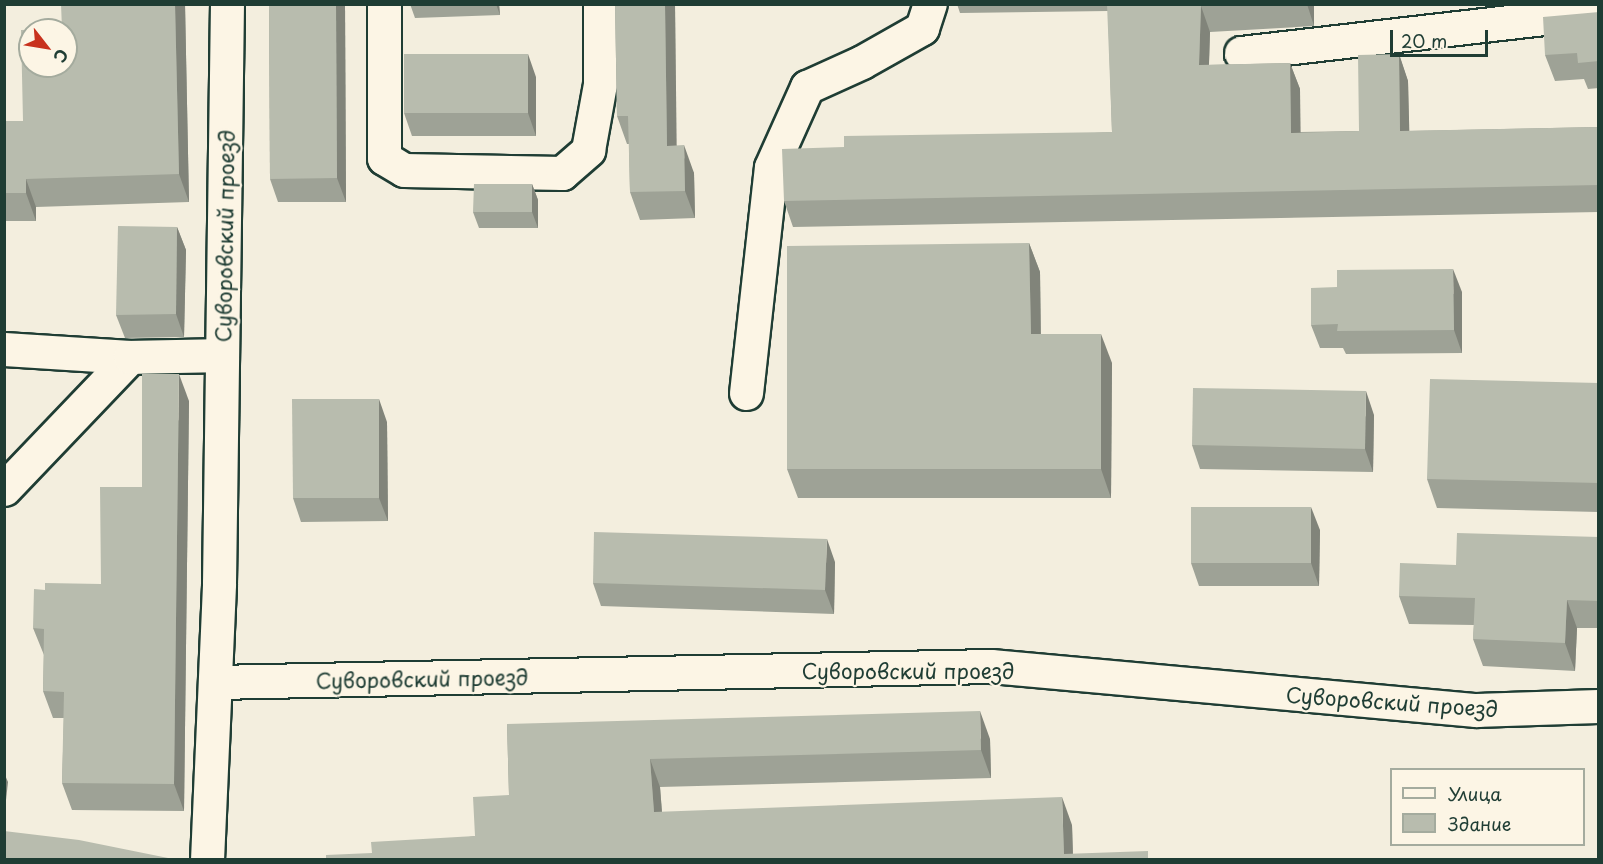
<!DOCTYPE html>
<meta charset="utf-8">
<style>
body{margin:0}
#map{position:relative;width:1603px;height:864px;overflow:hidden;background:#f3eede;font-family:"Playpen Sans",sans-serif}
div>[style]{position:absolute}
.roads{filter:drop-shadow(2px 0 #1f3d34) drop-shadow(-2px 0 #1f3d34) drop-shadow(0 2px #1f3d34) drop-shadow(0 -2px #1f3d34)}
.minor>*{height:33px;margin:-16.5px;padding:0 16.5px;transform-origin:16.5px;border-radius:16.5px;background:#fcf5e5}
.wall>*{inset:0;background:#9ea296}
.shaded-wall>*{inset:0;background:#81847a}
.building>*{inset:0;background:#b8bcae}
span{translate:-50% -50%;white-space:nowrap;text-align:center;line-height:1.15;-webkit-text-stroke:4.5px #fcf5e5;paint-order:stroke}
.street-label{font-size:21px;color:#1f3d34}
.frame{position:absolute;inset:0;border:6px solid #1f3d34;pointer-events:none}
.legend{position:absolute;left:1390px;top:768px;width:195px;height:78px;box-sizing:border-box;background:#fcf5e5;border:2px solid #a4ab9e;margin:0;padding:8px 10px;list-style:none;font-size:18px;color:#1f3d34}
.legend li{display:flex;align-items:center;gap:12px;height:30px}
.legend b{width:30px;border:2px solid #a4ab9e}
.north{position:absolute;left:18px;top:18px;width:60px;height:60px;box-sizing:border-box;background:#fcf5e5;border:2px solid #a4ab9e;border-radius:50%;rotate:121deg;font-size:16px;font-weight:700;line-height:24px;text-align:center;color:#1f3d34}
.north::after{content:'';display:block;margin:auto;width:21px;height:27px;background:#c8321e;clip-path:polygon(50% 0,100% 100%,50% 72%,0 100%)}
.scale{position:absolute;left:1390px;top:30px;width:98px;height:27px;box-sizing:border-box;border:3px solid #1f3d34;border-top:0;padding-left:8px;font-size:18px;line-height:21px;white-space:nowrap;color:#1f3d34;-webkit-text-stroke:4px #fcf5e5;paint-order:stroke}
</style>
<div id="map">
<div class="roads">
<div class="minor">
<i style="left:384px;top:4px;width:154px;rotate:90deg"></i>
<i style="left:384px;top:158px;width:23px;rotate:31deg"></i>
<i style="left:404px;top:170px;width:158px;rotate:1.1deg"></i>
<i style="left:562px;top:173px;width:35px;rotate:-41deg"></i>
<i style="left:588px;top:150px;width:67px;rotate:-79.7deg"></i>
<i style="left:600px;top:84px;width:80px;rotate:-90deg"></i>
<i style="left:1241px;top:53px;width:359px;rotate:-6.6deg"></i>
<i style="left:4px;top:349px;width:126px;rotate:3.6deg"></i>
<i style="left:746px;top:393px;width:227px;rotate:-83.7deg"></i>
<i style="left:771px;top:167px;width:88px;rotate:-65.8deg"></i>
<i style="left:807px;top:87px;width:60px;rotate:-24.4deg"></i>
<i style="left:862px;top:62px;width:69px;rotate:-29.5deg"></i>
<i style="left:922px;top:28px;width:25px;rotate:-72deg"></i>
<i style="left:4px;top:489px;width:182px;rotate:-46.3deg"></i>
<i style="left:130px;top:357px;width:92px;rotate:-1.2deg"></i>
<i style="left:215px;top:682px;width:776px;rotate:-1.18deg"></i>
<i style="left:991px;top:666px;width:487px;rotate:5.2deg"></i>
<i style="left:1476px;top:710px;width:122px;rotate:-1.9deg"></i>
<i style="left:207px;top:860px;width:277px;rotate:-87.5deg"></i>
<i style="left:219px;top:583px;width:579px;rotate:-89.21deg"></i>
</div>
</div>
<div class="wall">
<i style="clip-path:polygon(185px 4px,189px 202px,36px 207px,36px 221px,4px 221px,4px 121px,23px 121px,62px 29px)"></i>
<i style="clip-path:polygon(269px 4px,345px 4px,346px 202px,278px 202px,270px 179px)"></i>
<i style="clip-path:polygon(410px 4px,499px 4px,500px 15px,415px 18px)"></i>
<i style="clip-path:polygon(615px 4px,675px 4px,676px 145px,694px 173px,695px 218px,640px 220px,630px 192px,629px 144px,627px 144px,617px 116px)"></i>
<i style="clip-path:polygon(957px 4px,1314px 4px,1314px 26px,1210px 32px,1209px 65px,1290px 63px,1300px 89px,1300px 132px,1359px 131px,1399px 54px,1408px 81px,1409px 131px,1599px 127px,1599px 212px,793px 227px,784px 201px,844px 147px,1112px 132px,1108px 11px,960px 13px)"></i>
<i style="clip-path:polygon(1599px 12px,1599px 88px,1588px 89px,1584px 79px,1555px 81px,1545px 55px)"></i>
<i style="clip-path:polygon(536px 77px,536px 136px,412px 136px,404px 113px)"></i>
<i style="clip-path:polygon(532px 184px,538px 200px,538px 228px,479px 228px,473px 212px)"></i>
<i style="clip-path:polygon(177px 227px,186px 250px,184px 337px,125px 338px,116px 315px)"></i>
<i style="clip-path:polygon(1029px 243px,1040px 272px,1041px 334px,1112px 363px,1111px 498px,798px 498px,787px 469px)"></i>
<i style="clip-path:polygon(1462px 292px,1462px 353px,1346px 354px,1343px 348px,1320px 348px,1311px 325px)"></i>
<i style="clip-path:polygon(1599px 383px,1599px 512px,1437px 508px,1427px 479px)"></i>
<i style="clip-path:polygon(189px 401px,184px 811px,72px 810px,62px 783px,64px 718px,53px 718px,43px 691px,44px 655px,33px 628px,45px 590px,101px 584px,142px 487px)"></i>
<i style="clip-path:polygon(1374px 415px,1373px 472px,1200px 469px,1192px 445px)"></i>
<i style="clip-path:polygon(387px 422px,388px 521px,301px 522px,293px 498px)"></i>
<i style="clip-path:polygon(1320px 530px,1319px 586px,1199px 586px,1191px 563px)"></i>
<i style="clip-path:polygon(1599px 537px,1599px 628px,1577px 628px,1575px 671px,1483px 666px,1473px 639px,1474px 625px,1409px 624px,1399px 596px,1456px 565px)"></i>
<i style="clip-path:polygon(835px 562px,834px 614px,601px 606px,593px 583px)"></i>
<i style="clip-path:polygon(507px 724px,990px 739px,991px 778px,660px 787px,662px 812px,1072px 825px,1073px 854px,1150px 860px,372px 853px,475px 836px,509px 795px)"></i>
</div>
<div class="shaded-wall">
<i style="clip-path:polygon(175px 4px,185px 4px,189px 202px,179px 174px)"></i>
<i style="clip-path:polygon(336px 4px,345px 4px,346px 202px,337px 178px)"></i>
<i style="clip-path:polygon(496px 4px,499px 4px,500px 15px)"></i>
<i style="clip-path:polygon(665px 4px,675px 4px,677px 173px,667px 146px)"></i>
<i style="clip-path:polygon(1307px 4px,1314px 4px,1314px 26px)"></i>
<i style="clip-path:polygon(1201px 6px,1210px 32px,1208px 91px,1199px 65px)"></i>
<i style="clip-path:polygon(528px 54px,536px 77px,536px 136px,528px 113px)"></i>
<i style="clip-path:polygon(1399px 54px,1408px 81px,1410px 157px,1400px 131px)"></i>
<i style="clip-path:polygon(1290px 63px,1300px 89px,1301px 159px,1291px 133px)"></i>
<i style="clip-path:polygon(684px 145px,694px 173px,695px 218px,685px 191px)"></i>
<i style="clip-path:polygon(26px 179px,36px 207px,36px 221px,26px 193px)"></i>
<i style="clip-path:polygon(532px 184px,538px 200px,538px 228px,532px 212px)"></i>
<i style="clip-path:polygon(177px 227px,186px 250px,184px 337px,176px 314px)"></i>
<i style="clip-path:polygon(1029px 243px,1040px 272px,1041px 363px,1031px 334px)"></i>
<i style="clip-path:polygon(1453px 269px,1462px 292px,1462px 353px,1454px 330px)"></i>
<i style="clip-path:polygon(1101px 334px,1112px 363px,1111px 498px,1101px 469px)"></i>
<i style="clip-path:polygon(179px 374px,189px 401px,184px 811px,174px 784px)"></i>
<i style="clip-path:polygon(1366px 391px,1374px 415px,1373px 472px,1365px 449px)"></i>
<i style="clip-path:polygon(379px 399px,387px 422px,388px 521px,379px 498px)"></i>
<i style="clip-path:polygon(1311px 507px,1320px 530px,1319px 586px,1311px 563px)"></i>
<i style="clip-path:polygon(827px 539px,835px 562px,834px 614px,825px 590px)"></i>
<i style="clip-path:polygon(1567px 600px,1577px 628px,1575px 671px,1565px 643px)"></i>
<i style="clip-path:polygon(980px 711px,990px 739px,991px 778px,981px 750px)"></i>
<i style="clip-path:polygon(650px 759px,660px 787px,664px 840px,654px 812px)"></i>
<i style="clip-path:polygon(4px 773px,8px 782px,5px 809px,4px 807px)"></i>
<i style="clip-path:polygon(1062px 797px,1072px 825px,1073px 860px,1064px 854px)"></i>
</div>
<div class="building">
<i style="clip-path:polygon(evenodd,61px 4px,175px 4px,179px 174px,26px 179px,26px 193px,4px 193px,4px 121px,23px 121px,21px 30px,62px 29px,61px 4px,30px 30px,66px 30px,66px 66px,30px 66px,30px 30px)"></i>
<i style="clip-path:polygon(269px 4px,336px 4px,337px 178px,270px 179px)"></i>
<i style="clip-path:polygon(615px 4px,665px 4px,667px 146px,684px 145px,685px 191px,630px 192px,628px 116px,617px 116px)"></i>
<i style="clip-path:polygon(1107px 4px,1222px 4px,1201px 6px,1199px 65px,1290px 63px,1291px 133px,1359px 131px,1358px 55px,1399px 54px,1400px 131px,1599px 127px,1599px 185px,784px 201px,782px 149px,844px 147px,844px 136px,1112px 132px)"></i>
<i style="clip-path:polygon(1599px 12px,1599px 61px,1578px 63px,1577px 53px,1545px 55px,1543px 17px)"></i>
<i style="clip-path:polygon(404px 54px,528px 54px,528px 113px,404px 113px)"></i>
<i style="clip-path:polygon(474px 184px,532px 184px,532px 212px,473px 212px)"></i>
<i style="clip-path:polygon(118px 226px,177px 227px,176px 314px,116px 315px)"></i>
<i style="clip-path:polygon(1029px 243px,1031px 334px,1101px 334px,1101px 469px,787px 469px,787px 246px)"></i>
<i style="clip-path:polygon(1453px 269px,1454px 330px,1337px 331px,1338px 324px,1311px 325px,1311px 288px,1337px 287px,1337px 270px)"></i>
<i style="clip-path:polygon(142px 374px,179px 374px,174px 784px,62px 783px,64px 692px,43px 691px,44px 629px,33px 628px,34px 589px,45px 590px,45px 583px,101px 584px,100px 487px,142px 487px)"></i>
<i style="clip-path:polygon(1430px 379px,1599px 383px,1599px 483px,1427px 479px)"></i>
<i style="clip-path:polygon(1193px 388px,1366px 391px,1365px 449px,1192px 445px)"></i>
<i style="clip-path:polygon(292px 399px,379px 399px,379px 498px,293px 498px)"></i>
<i style="clip-path:polygon(1191px 507px,1311px 507px,1311px 563px,1191px 563px)"></i>
<i style="clip-path:polygon(594px 532px,827px 539px,825px 590px,593px 583px)"></i>
<i style="clip-path:polygon(1457px 533px,1599px 537px,1599px 601px,1567px 600px,1565px 643px,1473px 639px,1475px 598px,1399px 596px,1400px 563px,1456px 565px)"></i>
<i style="clip-path:polygon(980px 711px,981px 750px,650px 759px,654px 812px,1062px 797px,1064px 854px,1148px 851px,1148px 860px,326px 860px,326px 855px,372px 853px,371px 842px,475px 836px,473px 797px,509px 795px,507px 724px)"></i>
<i style="clip-path:polygon(4px 831px,79px 840px,173px 859px,4px 860px)"></i>
</div>
<div class="street-label">
<span style="left:224px;top:236px;rotate:-89deg">Суворовский проезд</span>
<span style="left:908px;top:670px">Суворовский проезд</span>
<span style="left:422px;top:678px;rotate:-1deg">Суворовский проезд</span>
<span style="left:1392px;top:701px;rotate:4deg">Суворовский проезд</span>
</div>
<div class="frame"></div>
<ul class="legend">
<li><b style="height:8px;background:#fcf5e5"></b>Улица</li>
<li><b style="height:16px;background:#b8bcae"></b>Здание</li>
</ul>
<div class="north">С</div>
<div class="scale">20 m</div>
</div>
